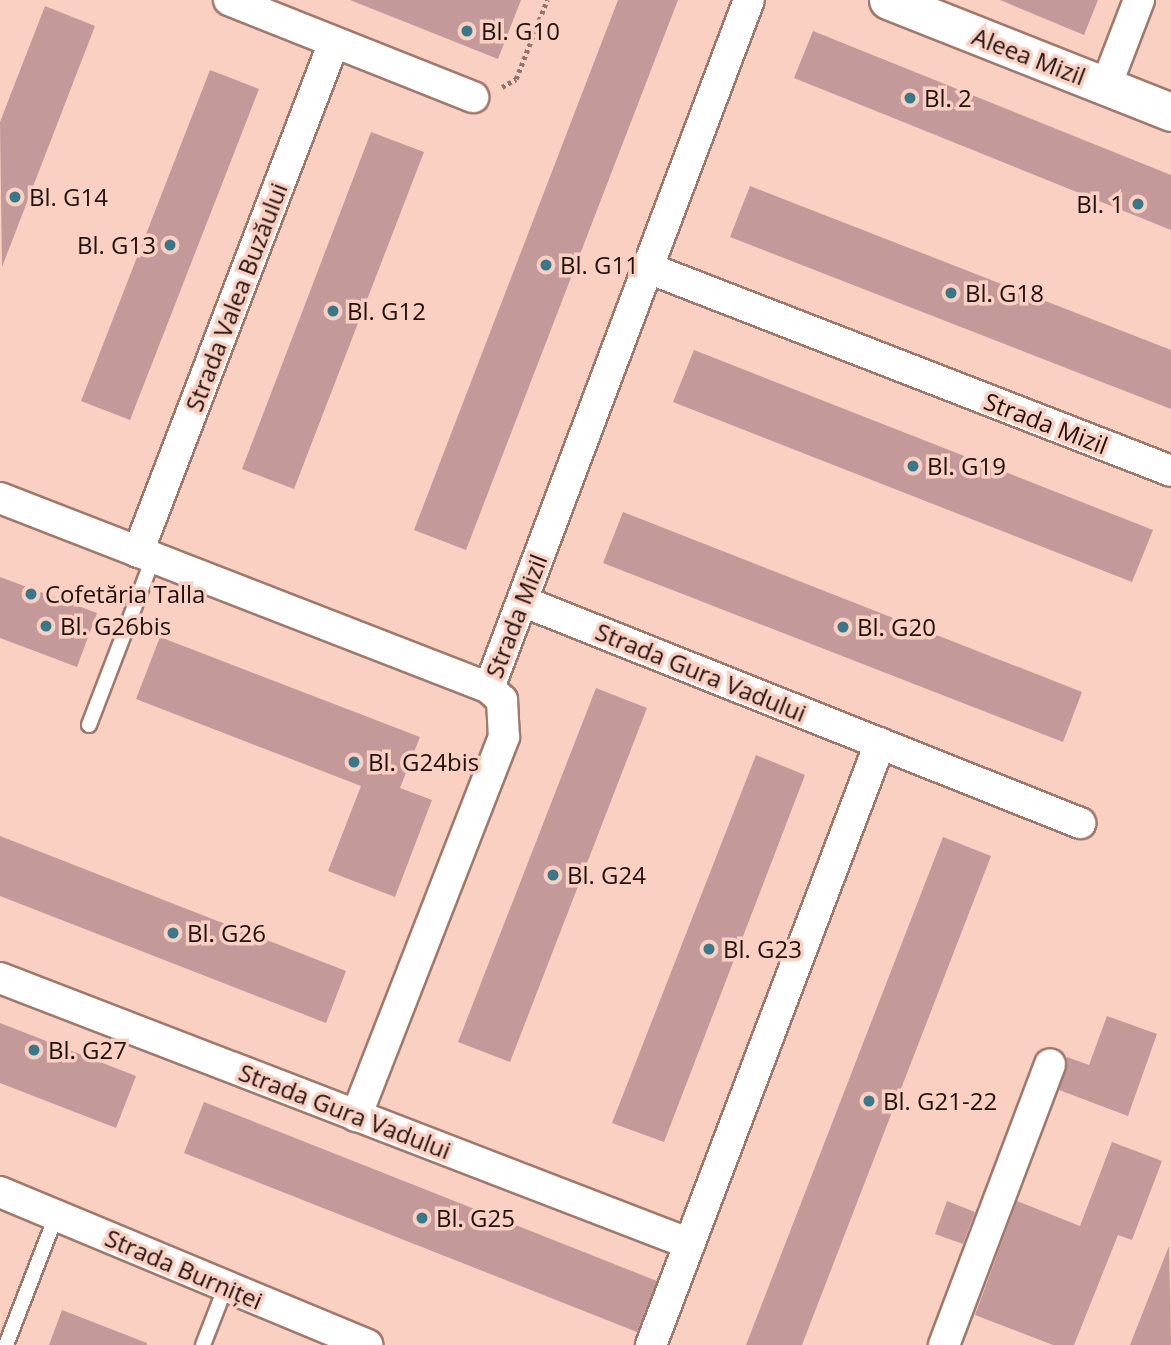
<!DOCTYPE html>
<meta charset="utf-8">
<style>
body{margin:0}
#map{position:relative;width:1171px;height:1345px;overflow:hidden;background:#fad0c2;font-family:"Open Sans",sans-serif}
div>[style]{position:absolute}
.building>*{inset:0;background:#c49999}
.path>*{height:4.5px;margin-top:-2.25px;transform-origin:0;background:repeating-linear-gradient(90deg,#90736a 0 3.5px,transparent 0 7px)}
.roads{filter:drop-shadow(2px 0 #9f796c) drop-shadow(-2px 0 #9f796c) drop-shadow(0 2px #9f796c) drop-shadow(0 -2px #9f796c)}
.service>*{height:14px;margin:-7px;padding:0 7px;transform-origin:7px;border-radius:7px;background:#fff}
.minor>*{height:30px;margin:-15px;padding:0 15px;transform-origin:15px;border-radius:15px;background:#fff}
.tertiary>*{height:37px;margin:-18.5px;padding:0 18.5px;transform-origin:18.5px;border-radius:18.5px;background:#fff}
.dots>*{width:19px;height:19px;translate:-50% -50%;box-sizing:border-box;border:4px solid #fad0c2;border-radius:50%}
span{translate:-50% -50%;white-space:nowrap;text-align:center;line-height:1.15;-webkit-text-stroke:7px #fad0c2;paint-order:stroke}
.poi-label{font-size:24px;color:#1f110d}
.left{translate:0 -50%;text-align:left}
.right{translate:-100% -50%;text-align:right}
.street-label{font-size:24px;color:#1f110d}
</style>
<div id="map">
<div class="building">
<i style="clip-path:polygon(350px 0,521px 0,498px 59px)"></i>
<i style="clip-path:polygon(618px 0,678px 0,466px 550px,414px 530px)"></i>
<i style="clip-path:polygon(1000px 0,1098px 0,1084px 35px)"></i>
<i style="clip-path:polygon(45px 6px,95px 26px,2px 267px,0 122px)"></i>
<i style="clip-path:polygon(813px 31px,1171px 175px,1171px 230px,794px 78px)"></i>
<i style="clip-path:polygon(210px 70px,259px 89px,130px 420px,81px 401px)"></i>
<i style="clip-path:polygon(371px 132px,424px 152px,294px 489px,242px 469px)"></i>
<i style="clip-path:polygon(750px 186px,1171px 350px,1171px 409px,730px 237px)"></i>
<i style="clip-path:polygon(694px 350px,1153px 530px,1132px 582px,673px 402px)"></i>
<i style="clip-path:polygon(623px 512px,1082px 692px,1063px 742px,603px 563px)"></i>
<i style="clip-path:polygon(0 577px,97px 613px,77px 667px,0 638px)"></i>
<i style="clip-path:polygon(160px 637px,420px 737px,400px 788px,432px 800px,395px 897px,328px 871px,361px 786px,136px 699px)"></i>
<i style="clip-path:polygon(596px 688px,647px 708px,510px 1062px,458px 1042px)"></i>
<i style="clip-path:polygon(756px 755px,805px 775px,664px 1142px,612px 1123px)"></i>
<i style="clip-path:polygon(0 836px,346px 971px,326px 1023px,0 896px)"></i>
<i style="clip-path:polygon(943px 837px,991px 856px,802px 1345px,746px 1345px)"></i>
<i style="clip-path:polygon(1107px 1016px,1157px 1034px,1128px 1116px,1059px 1090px,1067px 1057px,1089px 1065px)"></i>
<i style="clip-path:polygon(0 1023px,136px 1076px,116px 1128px,0 1083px)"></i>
<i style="clip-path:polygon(204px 1102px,657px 1281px,637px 1332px,184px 1153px)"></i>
<i style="clip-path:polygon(1112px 1142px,1162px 1161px,1132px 1240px,1118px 1235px,1074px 1345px,1053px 1345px,975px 1315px,1017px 1201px,1080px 1226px)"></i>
<i style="clip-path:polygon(947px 1201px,975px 1212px,963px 1244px,935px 1234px)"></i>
<i style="clip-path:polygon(1169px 1246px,1171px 1345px,1130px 1345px)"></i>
<i style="clip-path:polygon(62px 1310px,147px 1343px,147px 1345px,49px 1345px)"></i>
</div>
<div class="path">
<i style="left:502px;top:87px;width:16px;rotate:-30deg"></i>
<i style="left:516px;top:79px;width:85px;rotate:-68.6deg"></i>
</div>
<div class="roads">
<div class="service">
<i style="left:89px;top:725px;width:179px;rotate:-69deg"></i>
<i style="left:6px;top:1345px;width:138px;rotate:-68.8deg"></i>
<i style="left:203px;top:1345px;width:63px;rotate:-68.7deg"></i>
</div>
<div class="minor">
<i style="left:229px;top:0;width:263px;rotate:21.7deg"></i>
<i style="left:1106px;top:86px;width:92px;rotate:-69deg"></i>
<i style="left:648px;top:268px;width:561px;rotate:21.21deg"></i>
<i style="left:0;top:498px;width:525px;rotate:21.23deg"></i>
<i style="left:489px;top:688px;width:18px;rotate:43deg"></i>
<i style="left:502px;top:700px;width:37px;rotate:87deg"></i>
<i style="left:504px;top:737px;width:407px;rotate:111.3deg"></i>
<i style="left:138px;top:552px;width:546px;rotate:-68.98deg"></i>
<i style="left:522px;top:601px;width:601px;rotate:21.7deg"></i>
<i style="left:489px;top:688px;width:735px;rotate:-69.3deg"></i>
<i style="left:0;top:978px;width:739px;rotate:21.08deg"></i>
<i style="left:0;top:1192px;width:398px;rotate:22.6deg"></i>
<i style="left:651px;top:1345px;width:644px;rotate:-69.17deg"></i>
<i style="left:944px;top:1345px;width:300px;rotate:-69.3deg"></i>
</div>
<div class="tertiary">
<i style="left:888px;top:0;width:304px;rotate:21.6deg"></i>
</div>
</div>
<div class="dots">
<i style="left:467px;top:31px;background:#37788b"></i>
<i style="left:910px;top:98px;background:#37788b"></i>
<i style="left:15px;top:197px;background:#37788b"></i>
<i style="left:1138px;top:204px;background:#37788b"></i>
<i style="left:170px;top:245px;background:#37788b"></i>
<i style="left:546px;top:265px;background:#37788b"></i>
<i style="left:951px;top:293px;background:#37788b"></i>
<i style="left:333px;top:311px;background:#37788b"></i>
<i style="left:913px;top:466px;background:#37788b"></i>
<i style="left:31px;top:594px;background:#37788b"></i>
<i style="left:46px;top:626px;background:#37788b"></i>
<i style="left:843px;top:627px;background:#37788b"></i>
<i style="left:354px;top:762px;background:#37788b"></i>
<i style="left:553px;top:875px;background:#37788b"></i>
<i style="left:173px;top:933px;background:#37788b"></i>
<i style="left:709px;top:949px;background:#37788b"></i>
<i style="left:34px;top:1050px;background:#37788b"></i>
<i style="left:869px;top:1101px;background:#37788b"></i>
<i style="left:422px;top:1218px;background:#37788b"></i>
</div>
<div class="poi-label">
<span class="left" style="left:481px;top:31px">Bl. G10</span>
<span class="left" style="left:924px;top:98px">Bl. 2</span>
<span class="left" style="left:29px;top:197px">Bl. G14</span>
<span class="right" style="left:1124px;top:204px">Bl. 1</span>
<span class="right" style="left:156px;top:245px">Bl. G13</span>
<span class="left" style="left:560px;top:265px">Bl. G11</span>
<span class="left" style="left:965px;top:293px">Bl. G18</span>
<span class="left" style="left:347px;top:311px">Bl. G12</span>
<span class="left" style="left:927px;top:466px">Bl. G19</span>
<span class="left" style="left:45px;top:594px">Cofetăria Talla</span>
<span class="left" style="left:60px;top:626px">Bl. G26bis</span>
<span class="left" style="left:857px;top:627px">Bl. G20</span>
<span class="left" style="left:368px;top:762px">Bl. G24bis</span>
<span class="left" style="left:567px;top:875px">Bl. G24</span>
<span class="left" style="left:187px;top:933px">Bl. G26</span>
<span class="left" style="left:723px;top:949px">Bl. G23</span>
<span class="left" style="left:48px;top:1050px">Bl. G27</span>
<span class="left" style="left:883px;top:1101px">Bl. G21-22</span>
<span class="left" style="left:436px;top:1218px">Bl. G25</span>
</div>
<div class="street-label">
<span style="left:1029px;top:56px;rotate:21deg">Aleea Mizil</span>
<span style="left:236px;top:297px;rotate:-69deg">Strada Valea Buzăului</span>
<span style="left:1046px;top:423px;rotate:21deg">Strada Mizil</span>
<span style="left:516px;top:616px;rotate:-69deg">Strada Mizil</span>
<span style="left:701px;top:672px;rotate:22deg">Strada Gura Vadului</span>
<span style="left:345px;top:1111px;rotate:21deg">Strada Gura Vadului</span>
<span style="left:184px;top:1269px;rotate:23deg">Strada Burniței</span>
</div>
</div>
